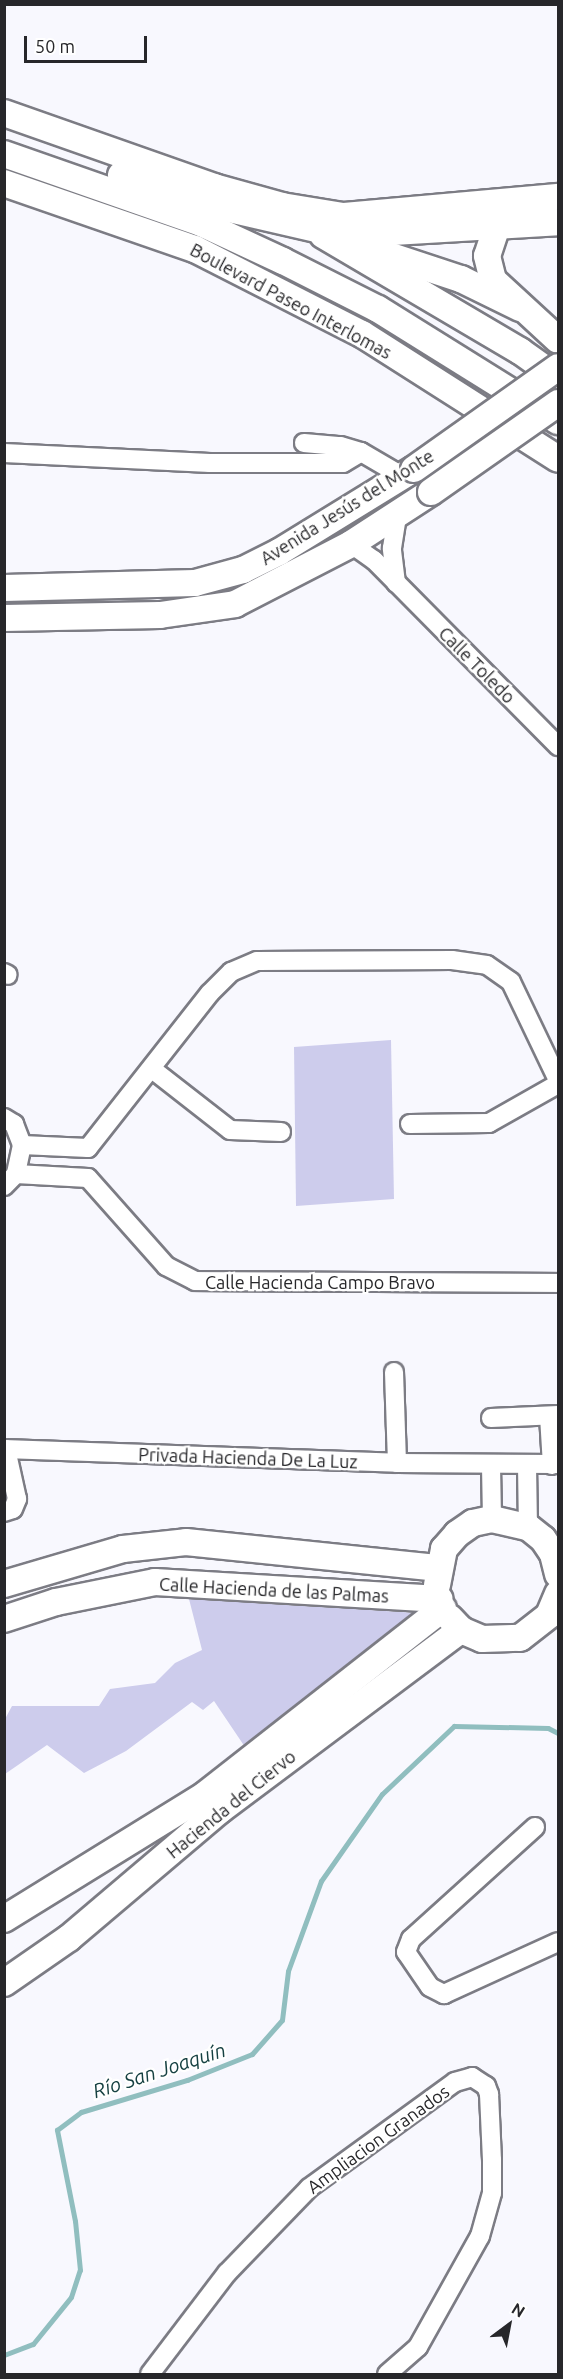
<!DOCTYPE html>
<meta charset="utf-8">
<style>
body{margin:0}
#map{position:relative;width:563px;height:2379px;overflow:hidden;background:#f8f8fe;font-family:Ubuntu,sans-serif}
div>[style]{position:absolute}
.green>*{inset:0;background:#cdccec}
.stream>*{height:5px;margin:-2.5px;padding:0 2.5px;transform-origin:2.5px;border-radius:2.5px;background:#90bebf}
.roads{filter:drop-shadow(2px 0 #7c7c84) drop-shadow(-2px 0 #7c7c84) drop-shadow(0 2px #7c7c84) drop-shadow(0 -2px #7c7c84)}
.street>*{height:18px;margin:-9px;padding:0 9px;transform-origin:9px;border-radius:9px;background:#fff}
.secondary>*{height:26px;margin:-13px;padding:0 13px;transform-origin:13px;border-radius:13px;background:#fff}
.bridges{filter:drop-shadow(2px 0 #7c7c84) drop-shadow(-2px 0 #7c7c84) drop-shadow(0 2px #7c7c84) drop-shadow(0 -2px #7c7c84)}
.secondary-bridge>*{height:26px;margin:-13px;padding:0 13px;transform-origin:13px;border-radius:13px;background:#fff}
span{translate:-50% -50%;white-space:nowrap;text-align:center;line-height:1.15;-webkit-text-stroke:4.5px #fff;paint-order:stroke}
.street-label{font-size:18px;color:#27272a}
.water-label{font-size:20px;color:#164142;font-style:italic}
.frame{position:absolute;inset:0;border:6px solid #27272a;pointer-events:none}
.north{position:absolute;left:479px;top:2295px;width:60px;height:60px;-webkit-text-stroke:4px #fff;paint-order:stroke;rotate:32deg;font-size:16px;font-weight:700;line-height:24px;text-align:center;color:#27272a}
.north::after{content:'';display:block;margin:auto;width:21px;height:27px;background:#27272a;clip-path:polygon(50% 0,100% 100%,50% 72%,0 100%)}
.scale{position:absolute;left:24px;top:36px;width:123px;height:27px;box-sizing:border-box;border:3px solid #27272a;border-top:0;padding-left:8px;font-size:18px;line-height:21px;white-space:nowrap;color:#27272a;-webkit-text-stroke:4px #fff;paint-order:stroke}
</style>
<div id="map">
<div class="green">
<i style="clip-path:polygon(391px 1040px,394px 1199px,296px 1206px,294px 1047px)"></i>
<i style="clip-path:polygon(189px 1599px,418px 1613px,245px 1747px,214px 1701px,203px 1710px,192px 1702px,126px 1751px,84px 1773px,47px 1745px,5px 1774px,5px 1719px,12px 1706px,99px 1706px,110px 1689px,155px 1683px,175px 1663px,202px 1650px)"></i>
</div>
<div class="stream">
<i style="left:4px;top:2355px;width:31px;rotate:-21deg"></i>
<i style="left:33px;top:2344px;width:60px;rotate:-51deg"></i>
<i style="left:71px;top:2297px;width:28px;rotate:-72deg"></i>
<i style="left:80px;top:2270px;width:49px;rotate:-95.8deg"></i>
<i style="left:75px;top:2221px;width:93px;rotate:-101.2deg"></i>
<i style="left:57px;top:2130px;width:30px;rotate:-37deg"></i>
<i style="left:81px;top:2112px;width:111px;rotate:-16.8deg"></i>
<i style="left:187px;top:2080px;width:70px;rotate:-21.8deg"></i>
<i style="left:252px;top:2054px;width:45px;rotate:-48.6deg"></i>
<i style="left:282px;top:2020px;width:49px;rotate:-83deg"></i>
<i style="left:288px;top:1971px;width:96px;rotate:-69.9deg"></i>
<i style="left:321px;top:1881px;width:106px;rotate:-55deg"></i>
<i style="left:382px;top:1794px;width:99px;rotate:-43.4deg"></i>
<i style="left:454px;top:1726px;width:94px;rotate:1.2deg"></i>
<i style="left:548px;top:1728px;width:11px;rotate:27deg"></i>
</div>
<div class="roads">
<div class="street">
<i style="left:304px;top:443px;width:37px;rotate:5deg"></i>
<i style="left:341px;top:446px;width:21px;rotate:17deg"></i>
<i style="left:361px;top:452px;width:48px;rotate:30.3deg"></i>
<i style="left:4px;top:453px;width:206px;rotate:2.8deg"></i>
<i style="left:210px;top:463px;width:133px"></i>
<i style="left:343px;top:463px;width:21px;rotate:-31deg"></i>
<i style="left:351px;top:544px;width:28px;rotate:35deg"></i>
<i style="left:374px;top:560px;width:262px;rotate:45.3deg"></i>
<i style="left:396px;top:583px;width:35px;rotate:-97deg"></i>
<i style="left:392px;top:548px;width:33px;rotate:-81deg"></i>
<i style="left:4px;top:973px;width:4px;rotate:27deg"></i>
<i style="left:152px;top:1069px;width:99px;rotate:38deg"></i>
<i style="left:230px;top:1130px;width:51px;rotate:2.2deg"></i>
<i style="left:4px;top:1118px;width:12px;rotate:31deg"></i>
<i style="left:14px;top:1124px;width:22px;rotate:69deg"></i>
<i style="left:22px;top:1145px;width:30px;rotate:102deg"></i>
<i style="left:16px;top:1174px;width:17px;rotate:135deg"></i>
<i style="left:410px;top:1124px;width:79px;rotate:-0.7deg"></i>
<i style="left:489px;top:1123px;width:79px;rotate:-29.5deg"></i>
<i style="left:22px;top:1145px;width:66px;rotate:2.6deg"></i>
<i style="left:88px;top:1148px;width:197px;rotate:-51.8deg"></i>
<i style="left:210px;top:993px;width:30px;rotate:-45deg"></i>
<i style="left:231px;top:972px;width:28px;rotate:-23deg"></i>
<i style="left:257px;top:961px;width:195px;rotate:-0.3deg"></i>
<i style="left:452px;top:960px;width:35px;rotate:8deg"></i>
<i style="left:487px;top:965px;width:29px;rotate:35deg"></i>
<i style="left:511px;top:982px;width:109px;rotate:64.4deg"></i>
<i style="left:16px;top:1174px;width:72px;rotate:3.2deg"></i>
<i style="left:88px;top:1178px;width:118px;rotate:48.4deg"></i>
<i style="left:166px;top:1266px;width:33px;rotate:27deg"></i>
<i style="left:195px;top:1281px;width:363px;rotate:0.3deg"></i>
<i style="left:394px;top:1372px;width:91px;rotate:88.1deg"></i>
<i style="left:549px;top:1416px;width:49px;rotate:86.5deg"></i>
<i style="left:491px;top:1418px;width:67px;rotate:-2.6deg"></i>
<i style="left:4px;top:1449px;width:393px;rotate:2deg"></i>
<i style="left:397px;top:1463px;width:161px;rotate:0.4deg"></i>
<i style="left:527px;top:1465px;width:62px;rotate:89.1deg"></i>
<i style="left:491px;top:1466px;width:53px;rotate:88.9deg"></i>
<i style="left:4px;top:1512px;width:9px;rotate:-18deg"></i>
<i style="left:13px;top:1509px;width:11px;rotate:-68deg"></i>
<i style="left:17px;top:1499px;width:51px;rotate:-102.4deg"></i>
<i style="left:535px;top:1827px;width:167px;rotate:137.9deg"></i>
<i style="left:411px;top:1939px;width:14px;rotate:111deg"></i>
<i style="left:406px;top:1952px;width:42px;rotate:55.6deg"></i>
<i style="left:430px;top:1987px;width:16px;rotate:27deg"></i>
<i style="left:444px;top:1994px;width:125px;rotate:-24.5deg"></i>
<i style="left:150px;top:2374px;width:127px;rotate:-52.7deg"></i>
<i style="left:227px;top:2273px;width:118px;rotate:-46deg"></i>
<i style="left:309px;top:2188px;width:180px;rotate:-36deg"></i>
<i style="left:455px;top:2082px;width:18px;rotate:-16deg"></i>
<i style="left:472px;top:2077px;width:17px;rotate:33deg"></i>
<i style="left:486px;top:2086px;width:9px;rotate:69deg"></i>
<i style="left:489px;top:2094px;width:66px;rotate:87.4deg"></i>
<i style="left:492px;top:2160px;width:33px;rotate:90deg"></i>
<i style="left:492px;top:2193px;width:45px;rotate:105.6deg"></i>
<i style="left:480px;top:2236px;width:127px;rotate:119.2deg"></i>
<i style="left:418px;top:2347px;width:41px;rotate:138.9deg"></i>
</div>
<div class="secondary">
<i style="left:4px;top:113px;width:223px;rotate:19.4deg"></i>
<i style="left:214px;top:187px;width:71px;rotate:15.6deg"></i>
<i style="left:282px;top:206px;width:62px;rotate:9.3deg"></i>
<i style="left:343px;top:216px;width:216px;rotate:-5.1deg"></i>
<i style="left:4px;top:154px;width:209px;rotate:19.3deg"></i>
<i style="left:201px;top:223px;width:90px;rotate:24.9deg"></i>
<i style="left:283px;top:261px;width:106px;rotate:26.8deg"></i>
<i style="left:378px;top:309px;width:212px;rotate:31.9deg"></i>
<i style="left:121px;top:175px;width:92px;rotate:18.4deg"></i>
<i style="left:208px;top:204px;width:138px;rotate:13deg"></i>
<i style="left:342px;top:235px;width:216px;rotate:-3.4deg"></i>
<i style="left:4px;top:183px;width:202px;rotate:19.1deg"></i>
<i style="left:195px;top:249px;width:187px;rotate:27deg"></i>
<i style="left:362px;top:334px;width:232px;rotate:32.5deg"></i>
<i style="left:502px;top:211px;width:47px;rotate:108.4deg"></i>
<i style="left:487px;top:256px;width:25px;rotate:76deg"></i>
<i style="left:493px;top:280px;width:88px;rotate:42.7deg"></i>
<i style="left:323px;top:235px;width:229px;rotate:30.5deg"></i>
<i style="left:520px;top:351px;width:47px;rotate:35.4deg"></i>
<i style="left:367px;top:248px;width:99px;rotate:18.3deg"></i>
<i style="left:461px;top:279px;width:66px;rotate:26.2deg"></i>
<i style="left:4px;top:588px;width:191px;rotate:-1.5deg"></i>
<i style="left:195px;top:583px;width:50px;rotate:-15.2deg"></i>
<i style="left:243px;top:570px;width:40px;rotate:-26.6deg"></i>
<i style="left:279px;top:552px;width:158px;rotate:-31.6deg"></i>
<i style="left:4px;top:618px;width:156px;rotate:-1.1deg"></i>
<i style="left:160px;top:615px;width:76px;rotate:-8.3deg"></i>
<i style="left:235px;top:604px;width:131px;rotate:-27.3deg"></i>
<i style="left:351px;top:544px;width:95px;rotate:-33deg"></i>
<i style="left:4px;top:1584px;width:124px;rotate:-16.4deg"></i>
<i style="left:123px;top:1549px;width:63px;rotate:-6.3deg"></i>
<i style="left:186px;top:1542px;width:252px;rotate:5.9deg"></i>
<i style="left:437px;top:1585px;width:37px;rotate:-79deg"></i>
<i style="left:444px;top:1549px;width:20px;rotate:-49deg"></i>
<i style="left:457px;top:1534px;width:19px;rotate:-35deg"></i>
<i style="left:473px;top:1523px;width:19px;rotate:-12deg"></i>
<i style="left:492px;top:1519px;width:37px;rotate:13deg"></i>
<i style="left:528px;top:1527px;width:19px;rotate:39deg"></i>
<i style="left:543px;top:1539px;width:18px;rotate:56deg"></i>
<i style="left:553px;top:1554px;width:21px;rotate:76deg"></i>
<i style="left:450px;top:1618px;width:16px;rotate:47deg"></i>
<i style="left:461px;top:1630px;width:23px;rotate:23deg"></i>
<i style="left:482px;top:1639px;width:38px;rotate:-2deg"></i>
<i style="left:520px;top:1638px;width:37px;rotate:-38deg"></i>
<i style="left:549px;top:1615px;width:23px;rotate:-67deg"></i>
<i style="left:4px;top:1619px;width:55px;rotate:-18.1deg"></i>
<i style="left:56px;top:1602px;width:101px;rotate:-11.4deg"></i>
<i style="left:155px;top:1582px;width:285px;rotate:3.4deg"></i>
<i style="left:4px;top:1919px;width:238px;rotate:-31.7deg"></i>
<i style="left:206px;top:1794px;width:301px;rotate:-38.1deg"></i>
<i style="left:4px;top:1983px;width:79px;rotate:-34.7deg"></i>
<i style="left:69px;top:1938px;width:198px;rotate:-40.3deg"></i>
<i style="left:220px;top:1810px;width:301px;rotate:-36.8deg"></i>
</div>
</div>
<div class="bridges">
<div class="secondary-bridge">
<i style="left:414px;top:469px;width:176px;rotate:-35.3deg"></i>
<i style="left:431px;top:492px;width:155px;rotate:-35deg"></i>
</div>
</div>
<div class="street-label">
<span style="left:291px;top:301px;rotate:28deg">Boulevard Paseo Interlomas</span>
<span style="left:347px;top:507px;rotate:-32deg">Avenida Jesús del Monte</span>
<span style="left:477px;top:665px;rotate:45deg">Calle Toledo</span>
<span style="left:320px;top:1282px">Calle Hacienda Campo Bravo</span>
<span style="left:248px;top:1458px;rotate:2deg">Privada Hacienda De La Luz</span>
<span style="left:274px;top:1590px;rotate:3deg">Calle Hacienda de las Palmas</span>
<span style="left:231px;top:1804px;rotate:-39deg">Hacienda del Ciervo</span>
<span style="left:378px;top:2139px;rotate:-36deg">Ampliacion Granados</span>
</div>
<div class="water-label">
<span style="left:159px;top:2070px;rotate:-18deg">Río San Joaquín</span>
</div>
<div class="frame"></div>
<div class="north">N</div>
<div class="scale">50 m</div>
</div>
